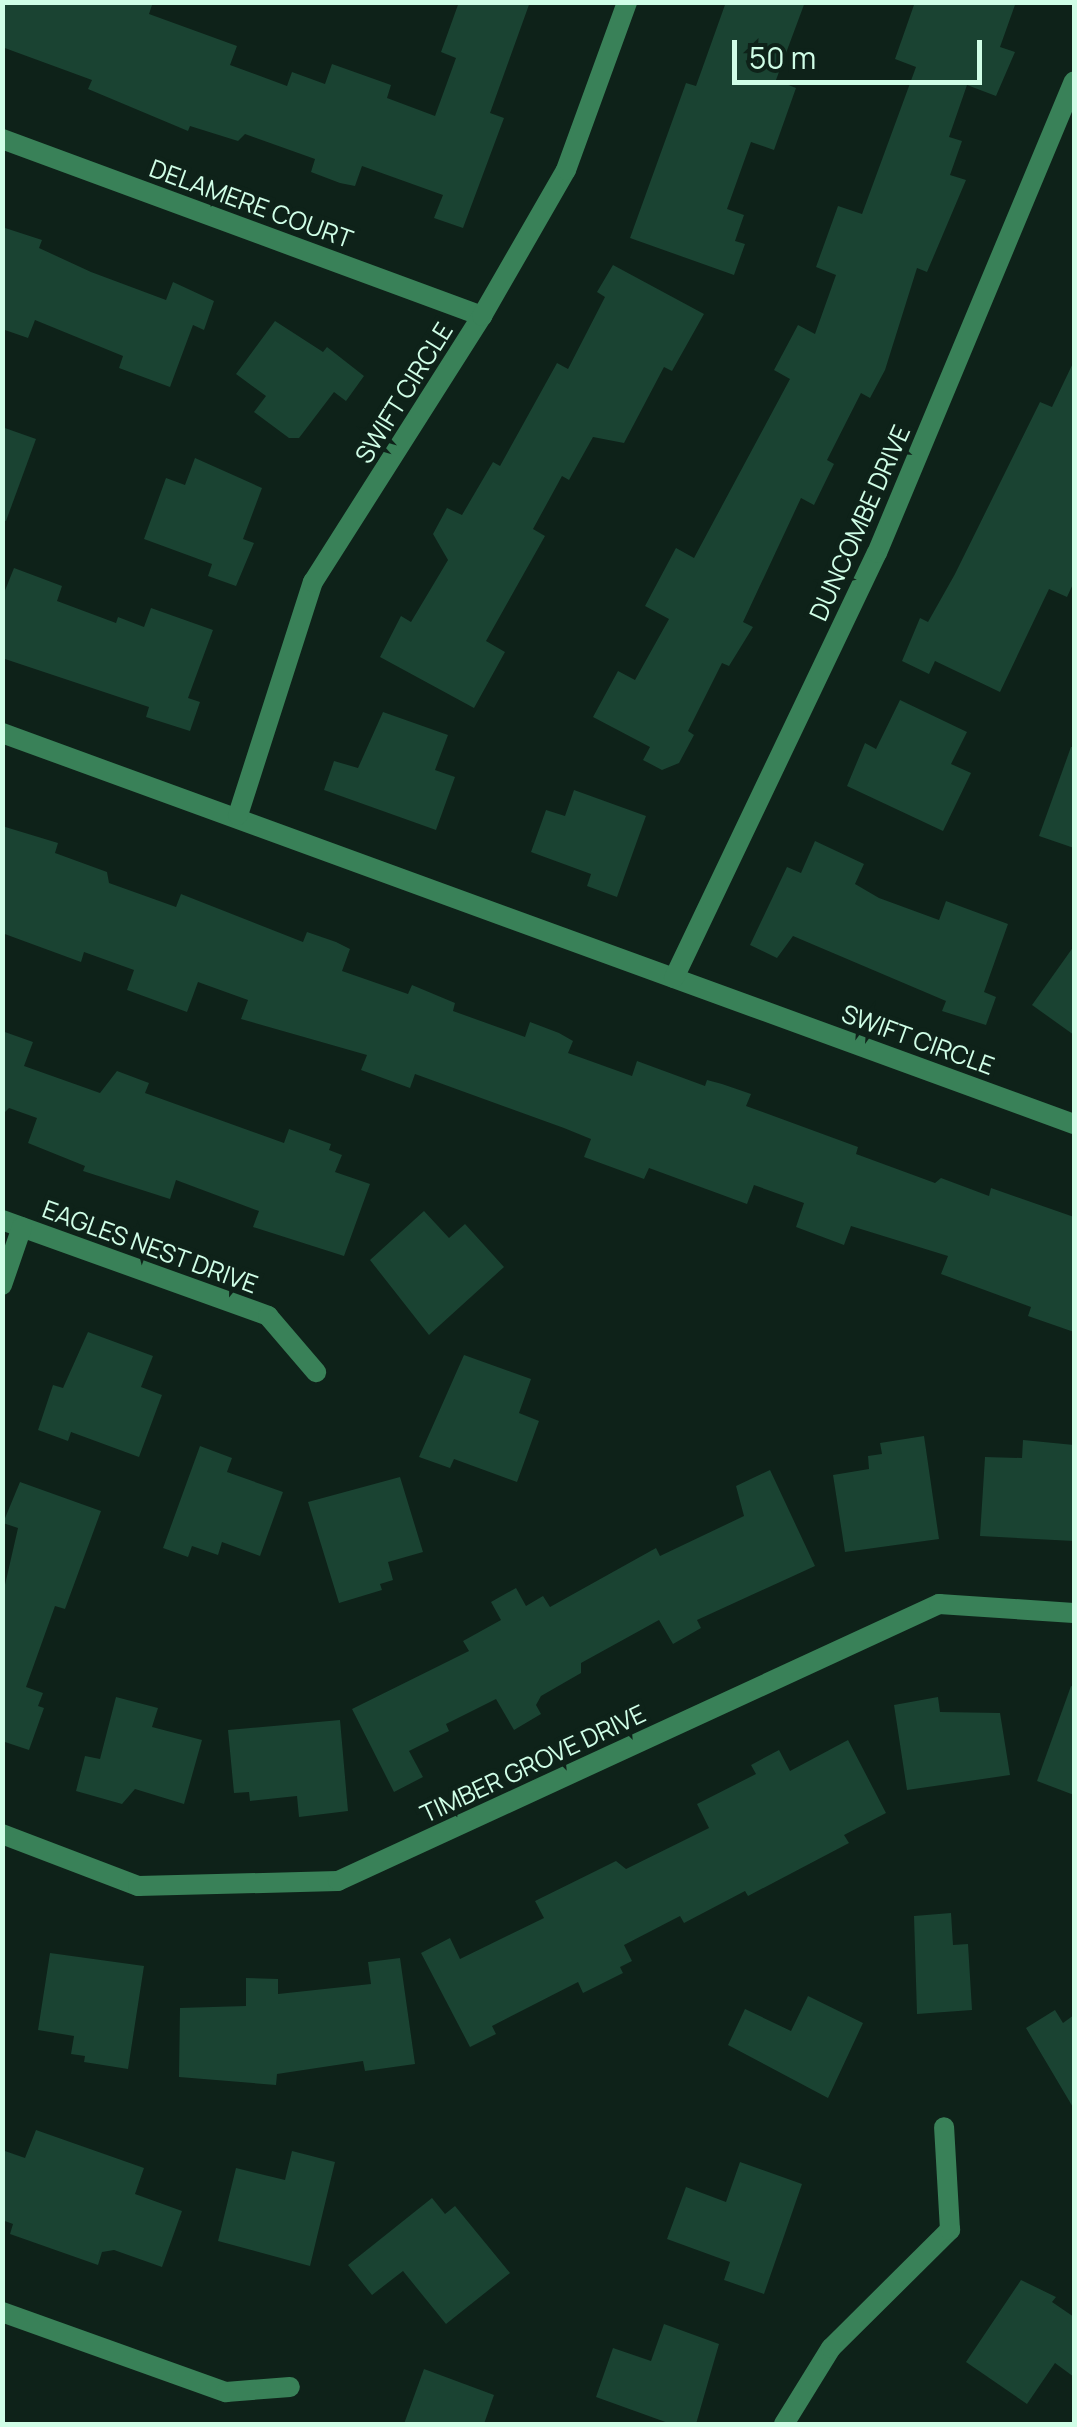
<!DOCTYPE html>
<style>
body{margin:0}
#map{position:relative;width:1077px;height:2427px;overflow:hidden;background:#0e2219;font-family:Manrope,sans-serif}
div>[style]{position:absolute}
.building>*{inset:0;background:#1a4332}
.street>*{height:20px;margin:-10px;padding:0 10px;transform-origin:10px;border-radius:10px;background:#398158}
span{translate:-50% -50%;white-space:nowrap;text-align:center;line-height:1.15;-webkit-text-stroke:9px #0e2219;paint-order:stroke}
.street-label{font-size:25px;color:#d0fee7}
.frame{position:absolute;inset:0;border:5px solid #d0fee7;pointer-events:none}
.scale{position:absolute;left:732px;top:40px;width:250px;height:45px;box-sizing:border-box;border:5px solid #d0fee7;border-top:0;padding-left:12px;font-size:30px;line-height:35px;white-space:nowrap;color:#d0fee7;-webkit-text-stroke:8px #0e2219;paint-order:stroke}
</style>
<div id="map">
<div class="building">
<i style="clip-path:polygon(2px 2px,153px 2px,149px 14px,237px 46px,230px 65px,287px 86px,292px 72px,325px 84px,332px 64px,391px 85px,387px 98px,435px 116px,456px 58px,441px 52px,459px 2px,530px 2px,490px 113px,504px 118px,463px 228px,434px 218px,443px 195px,362px 166px,355px 186px,340px 183px,311px 172px,315px 159px,245px 134px,238px 141px,190px 126px,188px 131px,88px 89px,92px 80px,2px 47px)"></i>
<i style="clip-path:polygon(726px 2px,805px 2px,776px 80px,796px 88px,774px 150px,751px 142px,727px 209px,744px 215px,735px 241px,745px 244px,734px 275px,630px 238px,686px 83px,696px 86px)"></i>
<i style="clip-path:polygon(915px 2px,1016px 2px,1000px 47px,1015px 52px,996px 96px,967px 85px,949px 137px,962px 141px,950px 175px,966px 180px,927px 272px,917px 268px,885px 370px,870px 398px,861px 393px,827px 460px,834px 464px,814px 505px,801px 498px,743px 622px,753px 627px,729px 666px,722px 663px,688px 731px,694px 735px,679px 763px,662px 770px,643px 760px,650px 747px,593px 717px,618px 671px,635px 680px,669px 619px,645px 606px,676px 548px,694px 558px,790px 379px,774px 370px,798px 325px,815px 334px,836px 275px,816px 267px,838px 206px,862px 214px,916px 67px,895px 59px)"></i>
<i style="clip-path:polygon(2px 227px,42px 240px,39px 248px,91px 272px,166px 300px,173px 282px,214px 301px,204px 330px,193px 325px,170px 387px,119px 368px,123px 356px,35px 320px,28px 338px,2px 329px)"></i>
<i style="clip-path:polygon(613px 265px,704px 314px,672px 371px,664px 367px,624px 443px,593px 437px,569px 480px,562px 476px,533px 529px,545px 536px,486px 641px,505px 652px,474px 708px,380px 657px,401px 616px,411px 622px,448px 560px,433px 534px,447px 508px,462px 515px,493px 462px,500px 466px,557px 363px,568px 369px,605px 297px,597px 292px)"></i>
<i style="clip-path:polygon(275px 321px,323px 352px,327px 347px,364px 376px,346px 401px,334px 392px,299px 438px,289px 438px,254px 412px,266px 396px,236px 374px)"></i>
<i style="clip-path:polygon(1074px 361px,1074px 582px,1067px 597px,1049px 589px,1000px 692px,935px 661px,929px 674px,902px 661px,920px 618px,928px 622px,955px 574px,1040px 402px,1052px 407px)"></i>
<i style="clip-path:polygon(2px 427px,36px 439px,6px 521px,2px 520px)"></i>
<i style="clip-path:polygon(195px 458px,262px 488px,243px 539px,254px 543px,236px 586px,208px 576px,212px 564px,144px 539px,166px 478px,185px 485px)"></i>
<i style="clip-path:polygon(14px 568px,62px 586px,57px 601px,116px 623px,118px 617px,144px 627px,151px 608px,213px 630px,188px 698px,200px 702px,190px 731px,146px 717px,149px 707px,2px 658px,2px 598px)"></i>
<i style="clip-path:polygon(900px 700px,967px 732px,951px 764px,971px 773px,943px 831px,847px 786px,865px 743px,876px 749px)"></i>
<i style="clip-path:polygon(383px 712px,448px 735px,435px 770px,455px 777px,436px 830px,324px 790px,334px 761px,358px 768px)"></i>
<i style="clip-path:polygon(1071px 747px,1074px 747px,1074px 848px,1039px 836px)"></i>
<i style="clip-path:polygon(574px 790px,646px 816px,617px 897px,587px 886px,591px 874px,531px 852px,546px 810px,565px 816px)"></i>
<i style="clip-path:polygon(2px 826px,58px 843px,55px 853px,107px 872px,109px 883px,176px 907px,181px 894px,303px 942px,307px 932px,336px 942px,350px 949px,342px 971px,408px 994px,412px 985px,455px 1003px,453px 1011px,525px 1037px,530px 1022px,559px 1033px,573px 1041px,568px 1053px,632px 1076px,637px 1061px,705px 1086px,707px 1080px,722px 1084px,751px 1094px,746px 1106px,858px 1147px,856px 1154px,935px 1183px,941px 1178px,989px 1196px,991px 1188px,1074px 1217px,1074px 1332px,1028px 1316px,1031px 1307px,941px 1274px,948px 1256px,851px 1226px,844px 1245px,796px 1227px,804px 1203px,754px 1185px,747px 1204px,649px 1168px,644px 1179px,584px 1157px,591px 1139px,564px 1128px,415px 1074px,410px 1088px,361px 1070px,367px 1055px,241px 1019px,248px 1000px,198px 982px,187px 1012px,127px 990px,134px 970px,84px 952px,81px 962px,2px 933px)"></i>
<i style="clip-path:polygon(815px 841px,864px 864px,855px 884px,879px 898px,939px 920px,946px 901px,1008px 924px,984px 992px,996px 997px,986px 1025px,942px 1011px,946px 1001px,793px 936px,777px 958px,750px 945px,787px 867px,801px 873px)"></i>
<i style="clip-path:polygon(1074px 946px,1074px 1035px,1032px 1005px)"></i>
<i style="clip-path:polygon(2px 1031px,33px 1042px,24px 1066px,100px 1093px,117px 1071px,149px 1083px,145px 1093px,284px 1143px,289px 1129px,331px 1144px,329px 1150px,342px 1155px,335px 1172px,370px 1184px,344px 1256px,253px 1227px,259px 1211px,176px 1180px,170px 1199px,83px 1171px,85px 1166px,28px 1143px,37px 1118px,9px 1108px,2px 1115px)"></i>
<i style="clip-path:polygon(424px 1211px,449px 1238px,465px 1224px,504px 1267px,429px 1335px,370px 1260px)"></i>
<i style="clip-path:polygon(88px 1332px,153px 1356px,141px 1387px,162px 1395px,139px 1457px,71px 1432px,68px 1441px,38px 1430px,53px 1385px,63px 1388px)"></i>
<i style="clip-path:polygon(464px 1355px,531px 1379px,519px 1413px,539px 1421px,517px 1482px,454px 1459px,450px 1468px,419px 1457px)"></i>
<i style="clip-path:polygon(924px 1436px,939px 1539px,845px 1552px,833px 1475px,869px 1469px,868px 1456px,882px 1454px,880px 1443px)"></i>
<i style="clip-path:polygon(1023px 1440px,1074px 1445px,1074px 1541px,980px 1536px,985px 1457px,1022px 1458px)"></i>
<i style="clip-path:polygon(200px 1446px,232px 1458px,227px 1472px,283px 1492px,260px 1556px,222px 1542px,218px 1555px,192px 1546px,188px 1557px,163px 1548px)"></i>
<i style="clip-path:polygon(770px 1470px,815px 1566px,697px 1620px,701px 1628px,673px 1644px,659px 1620px,581px 1663px,581px 1673px,541px 1696px,536px 1705px,541px 1714px,514px 1730px,496px 1699px,446px 1724px,449px 1731px,409px 1751px,423px 1777px,394px 1792px,352px 1709px,469px 1651px,463px 1641px,501px 1620px,491px 1602px,516px 1588px,526px 1606px,543px 1596px,550px 1607px,656px 1548px,660px 1556px,744px 1516px,736px 1486px)"></i>
<i style="clip-path:polygon(400px 1477px,423px 1552px,388px 1562px,393px 1580px,380px 1584px,382px 1590px,339px 1603px,308px 1502px)"></i>
<i style="clip-path:polygon(20px 1482px,101px 1511px,65px 1609px,55px 1606px,26px 1687px,43px 1693px,38px 1706px,44px 1708px,29px 1750px,2px 1741px,2px 1598px,18px 1528px,3px 1523px)"></i>
<i style="clip-path:polygon(1071px 1686px,1074px 1687px,1074px 1795px,1037px 1781px)"></i>
<i style="clip-path:polygon(116px 1697px,158px 1708px,152px 1727px,202px 1740px,184px 1804px,135px 1789px,122px 1804px,76px 1791px,85px 1756px,100px 1759px)"></i>
<i style="clip-path:polygon(938px 1697px,940px 1712px,1000px 1713px,1010px 1775px,907px 1790px,894px 1705px)"></i>
<i style="clip-path:polygon(340px 1720px,348px 1811px,299px 1817px,297px 1796px,250px 1801px,249px 1792px,234px 1793px,228px 1730px)"></i>
<i style="clip-path:polygon(848px 1740px,886px 1813px,844px 1835px,849px 1843px,748px 1896px,745px 1891px,684px 1923px,680px 1916px,624px 1945px,632px 1961px,620px 1967px,623px 1973px,583px 1993px,578px 1982px,492px 2026px,496px 2034px,470px 2047px,421px 1953px,450px 1938px,460px 1959px,544px 1918px,535px 1901px,616px 1861px,626px 1869px,709px 1828px,697px 1804px,756px 1774px,751px 1765px,779px 1750px,790px 1771px)"></i>
<i style="clip-path:polygon(951px 1913px,953px 1945px,968px 1944px,972px 2010px,917px 2014px,914px 1916px)"></i>
<i style="clip-path:polygon(50px 1953px,144px 1966px,128px 2069px,84px 2062px,85px 2056px,71px 2054px,74px 2036px,38px 2030px)"></i>
<i style="clip-path:polygon(400px 1958px,415px 2064px,365px 2071px,363px 2061px,277px 2074px,276px 2085px,179px 2077px,180px 2008px,246px 2006px,246px 1978px,278px 1979px,278px 1994px,371px 1984px,368px 1962px)"></i>
<i style="clip-path:polygon(808px 1996px,863px 2023px,828px 2098px,728px 2045px,745px 2009px,791px 2031px)"></i>
<i style="clip-path:polygon(1055px 2010px,1063px 2023px,1074px 2015px,1074px 2109px,1026px 2028px)"></i>
<i style="clip-path:polygon(36px 2130px,144px 2168px,135px 2194px,182px 2211px,162px 2267px,114px 2250px,102px 2252px,98px 2265px,10px 2234px,13px 2224px,2px 2220px,2px 2150px,25px 2158px)"></i>
<i style="clip-path:polygon(292px 2151px,335px 2162px,310px 2266px,218px 2241px,236px 2168px,285px 2180px)"></i>
<i style="clip-path:polygon(740px 2162px,802px 2184px,764px 2294px,724px 2280px,730px 2262px,667px 2239px,686px 2187px,726px 2202px)"></i>
<i style="clip-path:polygon(432px 2198px,445px 2214px,455px 2206px,510px 2273px,446px 2324px,403px 2271px,372px 2295px,348px 2265px)"></i>
<i style="clip-path:polygon(1021px 2280px,1056px 2297px,1052px 2302px,1074px 2317px,1074px 2377px,1055px 2363px,1027px 2404px,966px 2362px)"></i>
<i style="clip-path:polygon(664px 2324px,719px 2344px,696px 2424px,671px 2424px,596px 2397px,613px 2348px,651px 2361px)"></i>
<i style="clip-path:polygon(424px 2369px,494px 2395px,484px 2424px,404px 2424px)"></i>
</div>
<div class="street">
<i style="left:2px;top:139px;width:512px;rotate:20.24deg"></i>
<i style="left:2px;top:733px;width:1141px;rotate:20.04deg"></i>
<i style="left:238px;top:815px;width:245px;rotate:-72.2deg"></i>
<i style="left:313px;top:582px;width:315px;rotate:-57.6deg"></i>
<i style="left:482px;top:316px;width:168px;rotate:-60.1deg"></i>
<i style="left:566px;top:170px;width:179px;rotate:-70deg"></i>
<i style="left:674px;top:978px;width:471px;rotate:-64.5deg"></i>
<i style="left:877px;top:553px;width:511px;rotate:-67.35deg"></i>
<i style="left:2px;top:1220px;width:283px;rotate:19.8deg"></i>
<i style="left:268px;top:1316px;width:74px;rotate:49.4deg"></i>
<i style="left:2px;top:1285px;width:61px;rotate:-71deg"></i>
<i style="left:2px;top:1834px;width:146px;rotate:20.9deg"></i>
<i style="left:138px;top:1886px;width:200px;rotate:-1.4deg"></i>
<i style="left:338px;top:1881px;width:662px;rotate:-24.74deg"></i>
<i style="left:939px;top:1604px;width:135px;rotate:3.8deg"></i>
<i style="left:2px;top:2312px;width:238px;rotate:19.7deg"></i>
<i style="left:226px;top:2392px;width:64px;rotate:-4.5deg"></i>
<i style="left:784px;top:2424px;width:89px;rotate:-58.3deg"></i>
<i style="left:831px;top:2348px;width:168px;rotate:-44.8deg"></i>
<i style="left:950px;top:2230px;width:103px;rotate:-93.3deg"></i>
</div>
<div class="street-label">
<span style="left:251px;top:204px;rotate:20deg">DELAMERE COURT</span>
<span style="left:404px;top:393px;rotate:-58deg">SWIFT CIRCLE</span>
<span style="left:860px;top:523px;rotate:-66deg">DUNCOMBE DRIVE</span>
<span style="left:918px;top:1040px;rotate:20deg">SWIFT CIRCLE</span>
<span style="left:150px;top:1247px;rotate:20deg">EAGLES NEST DRIVE</span>
<span style="left:533px;top:1764px;rotate:-25deg">TIMBER GROVE DRIVE</span>
</div>
<div class="frame"></div>
<div class="scale">50 m</div>
</div>
